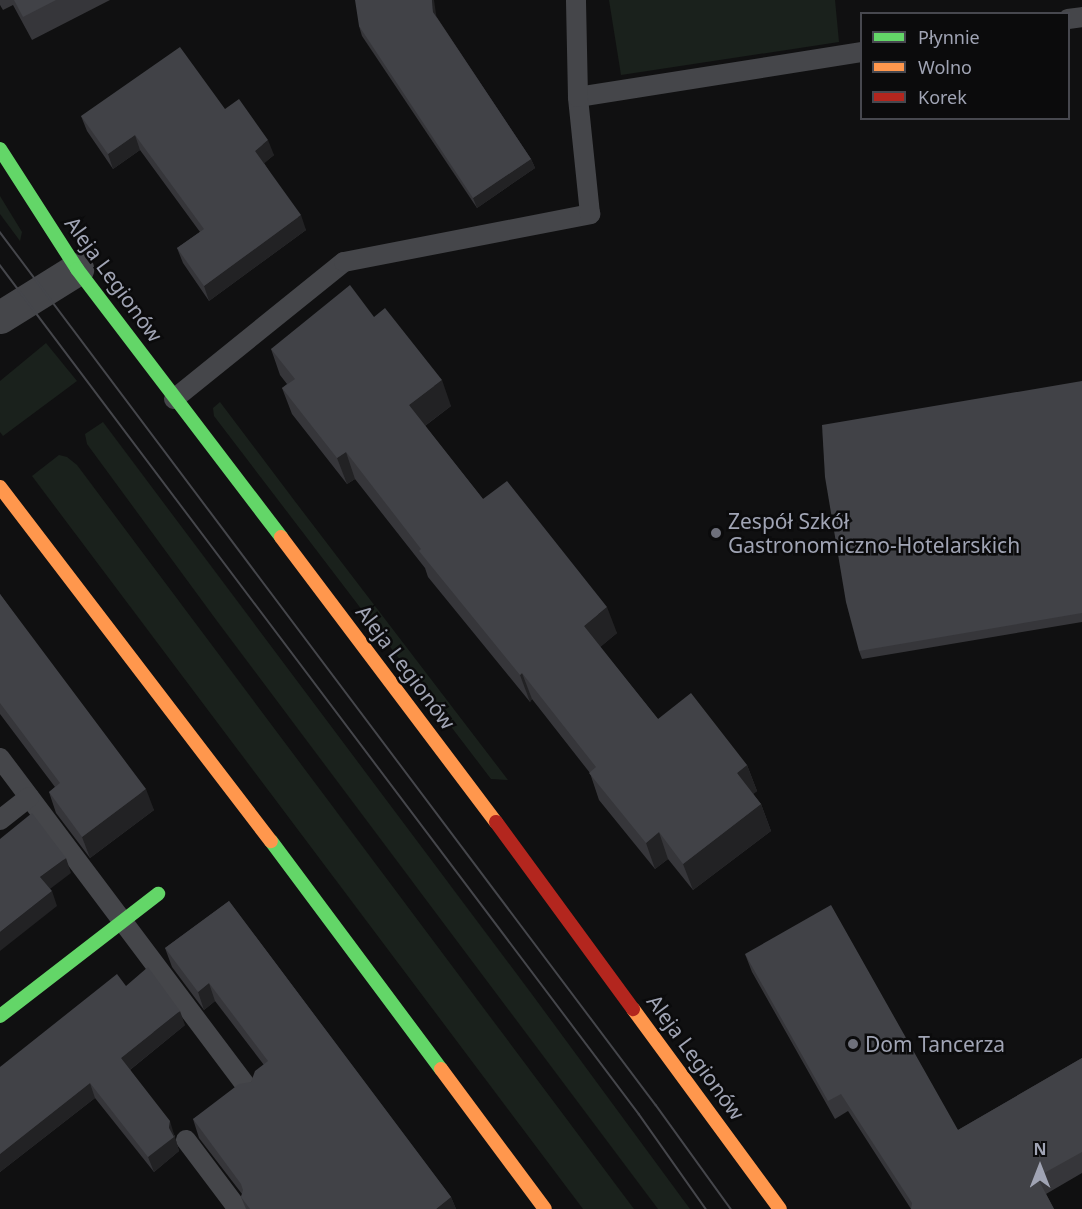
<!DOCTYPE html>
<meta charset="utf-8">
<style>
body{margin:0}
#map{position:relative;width:1082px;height:1209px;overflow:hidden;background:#101011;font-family:"Noto Sans",sans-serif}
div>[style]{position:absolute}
.green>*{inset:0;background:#1a211c}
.lane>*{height:20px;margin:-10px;padding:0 10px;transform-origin:10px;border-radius:10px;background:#45464a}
.street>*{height:33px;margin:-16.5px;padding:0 16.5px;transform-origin:16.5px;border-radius:16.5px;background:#45464a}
.fast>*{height:14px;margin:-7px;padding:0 7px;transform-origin:7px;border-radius:7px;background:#63d668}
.slow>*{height:14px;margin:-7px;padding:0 7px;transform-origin:7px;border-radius:7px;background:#ff974d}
.jam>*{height:14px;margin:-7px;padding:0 7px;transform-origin:7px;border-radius:7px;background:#b3261e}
.tram>*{height:1.5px;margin:-0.75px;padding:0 0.75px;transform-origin:0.75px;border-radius:0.75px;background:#45464b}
.wall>*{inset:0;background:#36363a}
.shaded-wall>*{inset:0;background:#222224}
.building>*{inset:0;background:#414247}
.dots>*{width:16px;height:16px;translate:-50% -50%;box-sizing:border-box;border:3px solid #0b0b0c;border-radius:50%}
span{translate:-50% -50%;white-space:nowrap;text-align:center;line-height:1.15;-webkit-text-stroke:5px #0b0b0c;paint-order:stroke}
.street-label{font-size:21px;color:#a0a4b4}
.poi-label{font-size:21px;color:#a0a4b4}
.left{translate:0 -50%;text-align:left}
.legend{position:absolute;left:860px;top:12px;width:210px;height:108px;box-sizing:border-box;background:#0b0b0c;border:2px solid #47484f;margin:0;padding:8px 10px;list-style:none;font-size:18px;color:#a0a4b4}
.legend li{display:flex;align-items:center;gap:12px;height:30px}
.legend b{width:30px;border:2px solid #47484f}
.north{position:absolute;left:1010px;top:1137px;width:60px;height:60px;-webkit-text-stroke:4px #0b0b0c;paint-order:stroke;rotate:0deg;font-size:16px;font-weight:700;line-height:24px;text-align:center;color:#a0a4b4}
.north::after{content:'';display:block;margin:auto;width:21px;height:27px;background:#a0a4b4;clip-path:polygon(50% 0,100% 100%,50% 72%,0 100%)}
</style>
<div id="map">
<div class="green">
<i style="clip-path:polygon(609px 0,835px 0,839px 42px,621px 75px)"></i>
<i style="clip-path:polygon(0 196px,22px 232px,20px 241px,0 214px)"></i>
<i style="clip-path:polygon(46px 343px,77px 381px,3px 436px,0 432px,0 381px)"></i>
<i style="clip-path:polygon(220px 402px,297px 504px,508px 780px,491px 779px,214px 416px,213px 408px)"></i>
<i style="clip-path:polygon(103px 422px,531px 993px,690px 1209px,658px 1209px,217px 621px,87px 444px,85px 434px)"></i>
<i style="clip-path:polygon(59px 455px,67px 457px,77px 465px,634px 1209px,583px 1209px,32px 476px)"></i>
</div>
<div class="lane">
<i style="left:1068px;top:19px;width:14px;rotate:-8deg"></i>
<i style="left:578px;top:97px;width:288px;rotate:-9deg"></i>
<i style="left:174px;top:399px;width:218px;rotate:-38.9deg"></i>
<i style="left:344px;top:262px;width:251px;rotate:-11deg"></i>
<i style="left:590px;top:214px;width:118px;rotate:-95.9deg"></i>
<i style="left:578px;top:97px;width:97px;rotate:-91.2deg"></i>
<i style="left:0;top:758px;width:416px;rotate:53.1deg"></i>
<i style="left:0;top:820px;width:37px;rotate:-38deg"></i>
<i style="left:186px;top:1140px;width:86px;rotate:53deg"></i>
</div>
<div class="street">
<i style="left:0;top:317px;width:91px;rotate:-31.9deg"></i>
</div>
<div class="fast">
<i style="left:0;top:149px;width:143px;rotate:57.3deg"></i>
<i style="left:77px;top:269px;width:337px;rotate:52.7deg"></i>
<i style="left:271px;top:841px;width:284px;rotate:53.3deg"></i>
<i style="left:0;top:1016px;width:200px;rotate:-37.7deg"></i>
</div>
<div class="slow">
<i style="left:0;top:487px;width:446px;rotate:52.6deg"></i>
<i style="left:281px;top:537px;width:357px;rotate:53deg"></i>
<i style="left:633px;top:1009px;width:248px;rotate:53.7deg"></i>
<i style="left:441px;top:1069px;width:174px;rotate:53.4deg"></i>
</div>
<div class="jam">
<i style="left:496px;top:822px;width:232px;rotate:53.8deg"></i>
</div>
<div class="tram">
<i style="left:0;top:232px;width:1092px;rotate:53.08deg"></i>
<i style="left:656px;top:1105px;width:128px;rotate:54.2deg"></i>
<i style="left:0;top:265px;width:1063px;rotate:53.03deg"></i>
<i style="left:639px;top:1114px;width:116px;rotate:54.8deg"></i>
</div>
<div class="wall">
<i style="clip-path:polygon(0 0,110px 0,32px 40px,13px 5px,3px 10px,0 5px)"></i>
<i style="clip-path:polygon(436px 16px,531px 159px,535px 168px,477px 208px,362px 36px,359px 26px)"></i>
<i style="clip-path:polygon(225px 109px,274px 155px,264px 163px,306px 230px,209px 301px,183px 263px,177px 248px,200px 232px,140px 150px,113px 169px,87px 131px,81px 116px)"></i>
<i style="clip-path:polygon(374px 317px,451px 406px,425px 426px,483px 499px,617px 633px,600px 647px,658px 719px,747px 765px,757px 791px,753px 794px,761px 804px,771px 831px,693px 890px,668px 859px,655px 869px,599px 800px,590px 773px,532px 699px,530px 702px,428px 577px,425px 568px,355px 479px,347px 484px,292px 414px,282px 388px,287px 384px,280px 375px,271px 349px)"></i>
<i style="clip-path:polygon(1082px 381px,1082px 622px,862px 659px,859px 651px)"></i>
<i style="clip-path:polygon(0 594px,154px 810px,90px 858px,56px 813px,49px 792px,55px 787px,0 714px)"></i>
<i style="clip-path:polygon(229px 901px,451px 1197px,456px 1209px,246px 1209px,241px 1197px,242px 1194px,199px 1138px,193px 1119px,251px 1082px,264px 1065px,215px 1001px,204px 1010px,172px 967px,165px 948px)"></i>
<i style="clip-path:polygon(745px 954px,958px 1130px,1082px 1058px,1082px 1173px,1046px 1194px,1054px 1209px,911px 1209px,848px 1111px,835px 1119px,752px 972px)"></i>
<i style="clip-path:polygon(185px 1025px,130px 1070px,175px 1136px,175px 1138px,179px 1151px,154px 1172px,95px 1098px,0 1172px,0 1067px)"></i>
</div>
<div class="shaded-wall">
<i style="clip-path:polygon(432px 0,434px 0,437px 21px,433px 12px)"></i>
<i style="clip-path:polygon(135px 135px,140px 150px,113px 169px,108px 154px)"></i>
<i style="clip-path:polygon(268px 140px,274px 155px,261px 166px,255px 151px)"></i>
<i style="clip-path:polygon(531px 159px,535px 168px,477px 208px,473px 198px)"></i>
<i style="clip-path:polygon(301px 215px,306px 230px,209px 301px,204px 286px)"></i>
<i style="clip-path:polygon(442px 380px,451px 406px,418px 431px,409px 405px)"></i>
<i style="clip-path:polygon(346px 452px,355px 479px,347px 484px,337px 458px)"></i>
<i style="clip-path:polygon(607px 607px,617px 633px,593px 653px,584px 626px)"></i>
<i style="clip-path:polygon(522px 673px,532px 699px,530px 702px,520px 675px)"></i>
<i style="clip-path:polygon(747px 765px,757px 791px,746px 800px,737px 773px)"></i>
<i style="clip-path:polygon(146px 789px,154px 810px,90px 858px,82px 837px)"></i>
<i style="clip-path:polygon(761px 804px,771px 831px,693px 890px,683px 864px)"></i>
<i style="clip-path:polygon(659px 832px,668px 859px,655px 869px,646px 843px)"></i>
<i style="clip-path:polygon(66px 858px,71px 873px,46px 892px,40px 877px)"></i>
<i style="clip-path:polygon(52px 891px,57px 906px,0 951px,0 932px)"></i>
<i style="clip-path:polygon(209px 983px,215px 1001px,204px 1010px,198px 992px)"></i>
<i style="clip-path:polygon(180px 1011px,185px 1025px,126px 1073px,121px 1058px)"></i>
<i style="clip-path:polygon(90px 1083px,95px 1098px,0 1172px,0 1154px)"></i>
<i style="clip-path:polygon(170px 1121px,179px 1151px,154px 1172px,148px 1157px,169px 1128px)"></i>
<i style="clip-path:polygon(451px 1197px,456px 1209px,436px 1209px)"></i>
</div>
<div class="building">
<i style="clip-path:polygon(14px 0,56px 0,23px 17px)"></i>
<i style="clip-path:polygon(355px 0,432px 0,433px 12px,531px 159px,473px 198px,359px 26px)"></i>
<i style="clip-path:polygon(180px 47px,225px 109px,239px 99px,268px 140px,255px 151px,301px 215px,204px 286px,177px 248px,204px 229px,135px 135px,108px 154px,81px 116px)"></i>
<i style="clip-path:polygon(350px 285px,374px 317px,385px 308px,442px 380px,409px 405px,483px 499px,507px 481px,607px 607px,584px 626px,658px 719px,691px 693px,747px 765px,737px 773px,761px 804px,683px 864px,659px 832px,646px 843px,589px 773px,596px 767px,522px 673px,520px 675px,419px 551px,421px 549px,346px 452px,337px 458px,282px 388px,295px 379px,271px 349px)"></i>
<i style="clip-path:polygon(1082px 381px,1082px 613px,859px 651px,846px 602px,825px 477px,822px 425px)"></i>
<i style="clip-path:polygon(0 594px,146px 789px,82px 837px,49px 792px,60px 783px,0 703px)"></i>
<i style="clip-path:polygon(32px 813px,66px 858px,40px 877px,52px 891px,0 932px,0 839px)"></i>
<i style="clip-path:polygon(229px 901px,451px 1197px,436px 1209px,250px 1209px,241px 1197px,243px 1190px,241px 1184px,193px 1119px,239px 1084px,251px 1082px,255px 1071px,268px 1061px,209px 983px,198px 992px,165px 948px)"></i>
<i style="clip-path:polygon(831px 905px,958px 1130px,1082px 1058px,1082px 1152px,1037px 1177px,1054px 1209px,911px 1209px,912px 1203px,841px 1094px,828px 1101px,745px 954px)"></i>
<i style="clip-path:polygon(148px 967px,180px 1011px,121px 1058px,170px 1121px,169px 1128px,174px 1137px,148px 1157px,90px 1083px,0 1154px,0 1067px,117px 974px,126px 986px)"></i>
</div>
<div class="dots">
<i style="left:716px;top:533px;background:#6e707b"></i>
<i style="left:853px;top:1044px;background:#6e707b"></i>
</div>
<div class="street-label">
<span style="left:114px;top:279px;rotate:54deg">Aleja Legionów</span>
<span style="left:406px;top:667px;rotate:53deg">Aleja Legionów</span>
<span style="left:696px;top:1057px;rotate:54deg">Aleja Legionów</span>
</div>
<div class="poi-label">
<span class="left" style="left:728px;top:533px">Zespół Szkół<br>Gastronomiczno-Hotelarskich</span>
<span class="left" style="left:865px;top:1044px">Dom Tancerza</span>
</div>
<ul class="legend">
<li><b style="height:8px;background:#63d668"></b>Płynnie</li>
<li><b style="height:8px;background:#ff974d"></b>Wolno</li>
<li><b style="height:8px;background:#b3261e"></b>Korek</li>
</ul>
<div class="north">N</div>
</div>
